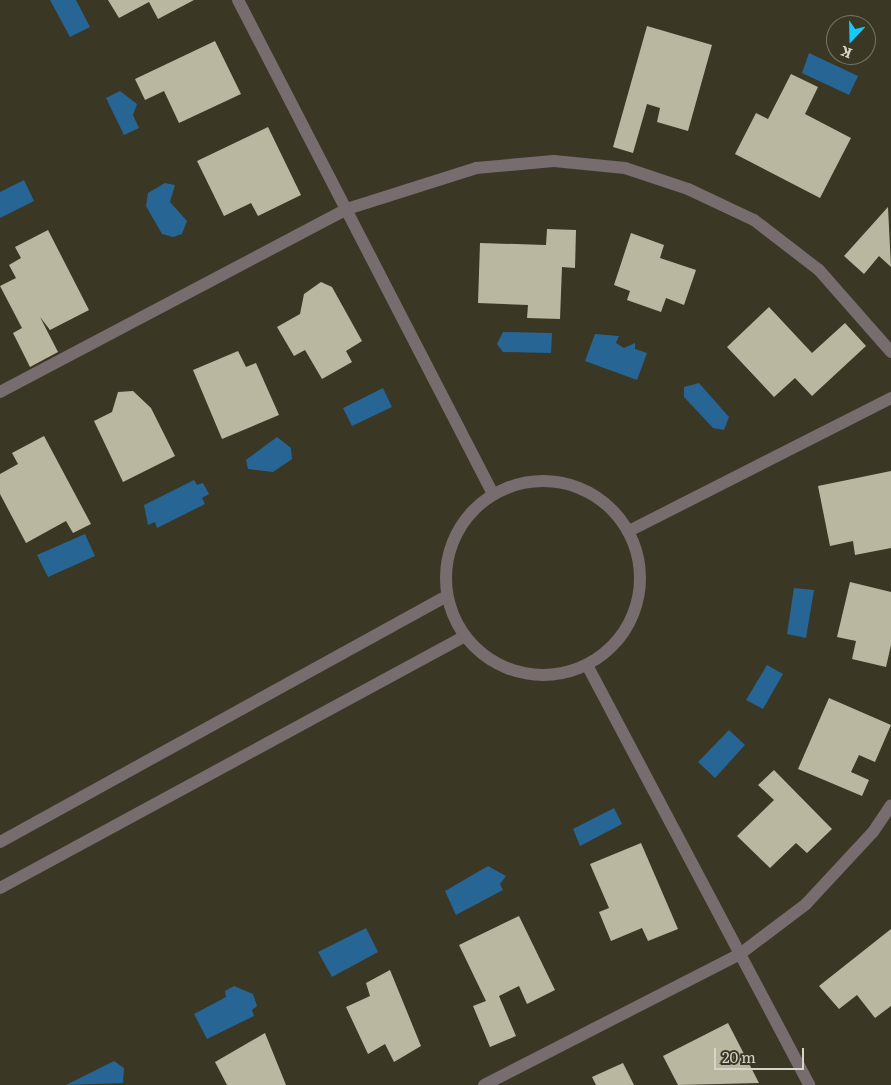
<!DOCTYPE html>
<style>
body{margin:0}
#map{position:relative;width:891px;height:1085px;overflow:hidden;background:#3a3725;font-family:Literata,serif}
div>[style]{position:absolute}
.water>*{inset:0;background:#276594}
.building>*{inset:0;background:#bab7a1}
.minor>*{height:12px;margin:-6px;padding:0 6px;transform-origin:6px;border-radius:6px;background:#776c6e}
.minor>.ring{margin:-6px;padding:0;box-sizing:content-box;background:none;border:12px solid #776c6e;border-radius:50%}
span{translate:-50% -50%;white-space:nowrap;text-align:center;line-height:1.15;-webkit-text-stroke:5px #3a3725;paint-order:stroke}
.north{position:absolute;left:826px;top:15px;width:50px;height:50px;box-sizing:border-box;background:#3a3725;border:1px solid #787667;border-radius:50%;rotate:201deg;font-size:14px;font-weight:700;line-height:20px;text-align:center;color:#d6d4c9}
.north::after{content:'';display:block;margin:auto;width:18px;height:22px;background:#13cafb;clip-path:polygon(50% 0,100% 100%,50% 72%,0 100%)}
.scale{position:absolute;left:714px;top:1048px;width:90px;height:22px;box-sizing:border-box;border:2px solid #d6d4c9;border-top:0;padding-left:6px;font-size:15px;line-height:18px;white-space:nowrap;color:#d6d4c9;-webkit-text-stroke:4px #3a3725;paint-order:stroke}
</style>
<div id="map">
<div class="water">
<i style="clip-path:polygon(50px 0,76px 0,90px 27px,70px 37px)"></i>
<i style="clip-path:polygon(809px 53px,858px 76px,849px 95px,802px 73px)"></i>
<i style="clip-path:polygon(120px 91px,137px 104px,133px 115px,139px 128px,124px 135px,106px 98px)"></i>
<i style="clip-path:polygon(24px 180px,34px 201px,0 218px,0 192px)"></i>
<i style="clip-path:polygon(165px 183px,175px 185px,170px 202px,187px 221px,182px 234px,173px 237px,162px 234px,146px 206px,148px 193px)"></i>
<i style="clip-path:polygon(503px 332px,552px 333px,551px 353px,503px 352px,497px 344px)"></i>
<i style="clip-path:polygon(595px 334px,619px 336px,616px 343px,624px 348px,635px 343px,635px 349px,647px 353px,637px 380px,585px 361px)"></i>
<i style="clip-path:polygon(699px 383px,729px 417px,724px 430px,713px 428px,684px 397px,684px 387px)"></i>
<i style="clip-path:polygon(383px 388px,392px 407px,352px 426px,343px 408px)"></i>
<i style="clip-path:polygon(277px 437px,291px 448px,292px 459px,273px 472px,248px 469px,246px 460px)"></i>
<i style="clip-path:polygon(194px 480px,197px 485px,203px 483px,209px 494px,202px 498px,205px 504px,157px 528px,155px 522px,148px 525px,144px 505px)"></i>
<i style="clip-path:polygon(85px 534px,95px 556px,48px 577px,37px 555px)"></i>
<i style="clip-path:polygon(794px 588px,814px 590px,806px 638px,787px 634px)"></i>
<i style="clip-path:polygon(767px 665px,783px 674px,763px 709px,746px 700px)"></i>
<i style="clip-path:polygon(729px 730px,745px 745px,715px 778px,698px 762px)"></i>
<i style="clip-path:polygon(614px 808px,622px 824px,580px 846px,573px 829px)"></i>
<i style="clip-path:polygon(488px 866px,506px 876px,500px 884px,503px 890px,456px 915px,445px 891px)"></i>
<i style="clip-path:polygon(366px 928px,378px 952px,332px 977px,318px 952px)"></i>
<i style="clip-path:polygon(234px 986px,253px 994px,257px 1006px,252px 1010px,254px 1016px,207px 1039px,194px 1014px,226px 997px,225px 991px)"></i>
<i style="clip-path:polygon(114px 1061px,124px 1068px,123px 1083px,66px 1085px)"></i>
</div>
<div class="building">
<i style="clip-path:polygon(108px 0,194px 0,158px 19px,149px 2px,119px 18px)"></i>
<i style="clip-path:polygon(647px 26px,712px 45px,688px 131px,657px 122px,660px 108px,647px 104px,633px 153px,613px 147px)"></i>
<i style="clip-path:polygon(215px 41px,241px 94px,179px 123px,164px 91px,145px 100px,135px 79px)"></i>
<i style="clip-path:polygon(791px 74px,818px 87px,805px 114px,851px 138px,820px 198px,735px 154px,756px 113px,768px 119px)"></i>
<i style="clip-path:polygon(268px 127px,301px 195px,258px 216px,251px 203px,224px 216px,197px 161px)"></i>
<i style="clip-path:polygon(888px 207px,891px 267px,879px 256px,864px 274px,844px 256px)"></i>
<i style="clip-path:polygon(547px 229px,576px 230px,575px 268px,562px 267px,560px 319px,527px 318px,528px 305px,478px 303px,480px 243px,546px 245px)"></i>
<i style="clip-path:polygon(48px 230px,89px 310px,50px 330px,40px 317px,58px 352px,30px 367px,13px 333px,22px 328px,0 286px,16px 278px,9px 265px,21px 258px,15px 247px)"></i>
<i style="clip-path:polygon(631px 233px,664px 245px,660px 258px,696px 270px,684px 305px,666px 298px,661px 312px,627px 300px,630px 291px,614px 285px)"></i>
<i style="clip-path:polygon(321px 282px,332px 287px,362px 341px,346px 351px,352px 362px,322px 379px,305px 350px,294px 356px,277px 327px,300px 314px,304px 294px)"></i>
<i style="clip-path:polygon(769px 307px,812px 353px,845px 323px,866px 346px,812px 396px,795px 378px,774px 397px,727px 347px)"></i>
<i style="clip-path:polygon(238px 351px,246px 367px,256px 363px,279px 415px,222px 439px,193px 370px)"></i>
<i style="clip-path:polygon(133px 391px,151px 408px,175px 456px,123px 482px,94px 421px,112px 412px,118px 392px)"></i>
<i style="clip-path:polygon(44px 436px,91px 524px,73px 533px,66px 521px,26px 543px,0 494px,0 474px,18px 464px,12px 453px)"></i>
<i style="clip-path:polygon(891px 471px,891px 548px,855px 555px,853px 541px,830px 546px,818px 486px)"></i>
<i style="clip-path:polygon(850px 582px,891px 592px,891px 645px,886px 667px,852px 659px,856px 641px,837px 637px)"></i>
<i style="clip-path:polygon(829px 698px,891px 725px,875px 762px,859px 755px,851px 772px,869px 780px,862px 796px,798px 769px)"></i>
<i style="clip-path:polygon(774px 770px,832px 829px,807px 853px,796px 843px,770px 868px,737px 836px,774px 800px,758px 785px)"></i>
<i style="clip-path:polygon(641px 843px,678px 929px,648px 941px,642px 928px,611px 941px,599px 912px,609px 908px,590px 864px)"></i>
<i style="clip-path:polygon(519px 916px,555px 990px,527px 1004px,519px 986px,499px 996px,516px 1036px,490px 1047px,473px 1006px,486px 1001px,459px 945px)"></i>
<i style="clip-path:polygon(891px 929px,891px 1006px,875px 1018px,857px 995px,839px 1009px,819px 986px)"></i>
<i style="clip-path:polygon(390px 970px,421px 1046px,394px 1062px,385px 1044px,368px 1054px,346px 1007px,370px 996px,366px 983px)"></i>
<i style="clip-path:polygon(728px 1023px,759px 1083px,678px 1085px,663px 1056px)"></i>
<i style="clip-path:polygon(265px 1033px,286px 1085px,227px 1085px,215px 1062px)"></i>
<i style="clip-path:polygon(623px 1063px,634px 1085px,596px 1085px,592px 1077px)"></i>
</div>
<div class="minor">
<i style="left:238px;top:0;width:556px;rotate:62.7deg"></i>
<i style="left:0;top:392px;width:392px;rotate:-27.8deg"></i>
<i style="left:347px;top:209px;width:135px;rotate:-17.6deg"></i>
<i style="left:476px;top:168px;width:78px;rotate:-5.1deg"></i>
<i style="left:554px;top:161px;width:71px;rotate:5.6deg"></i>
<i style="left:625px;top:168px;width:66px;rotate:18.4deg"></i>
<i style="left:688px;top:189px;width:73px;rotate:25.2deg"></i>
<i style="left:754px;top:220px;width:82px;rotate:37.6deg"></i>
<i style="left:819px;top:270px;width:109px;rotate:48.7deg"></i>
<i class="ring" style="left:446px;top:481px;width:182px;height:182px"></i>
<i style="left:629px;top:531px;width:294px;rotate:-26.9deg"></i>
<i style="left:587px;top:665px;width:475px;rotate:62.1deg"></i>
<i style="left:0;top:842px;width:510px;rotate:-28.83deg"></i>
<i style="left:0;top:888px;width:529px;rotate:-28.45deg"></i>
<i style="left:484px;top:1085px;width:288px;rotate:-27.1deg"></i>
<i style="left:740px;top:954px;width:83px;rotate:-37.1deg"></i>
<i style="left:806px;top:904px;width:98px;rotate:-47.1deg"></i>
<i style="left:873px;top:832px;width:32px;rotate:-56deg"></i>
</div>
<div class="north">K</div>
<div class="scale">20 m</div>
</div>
